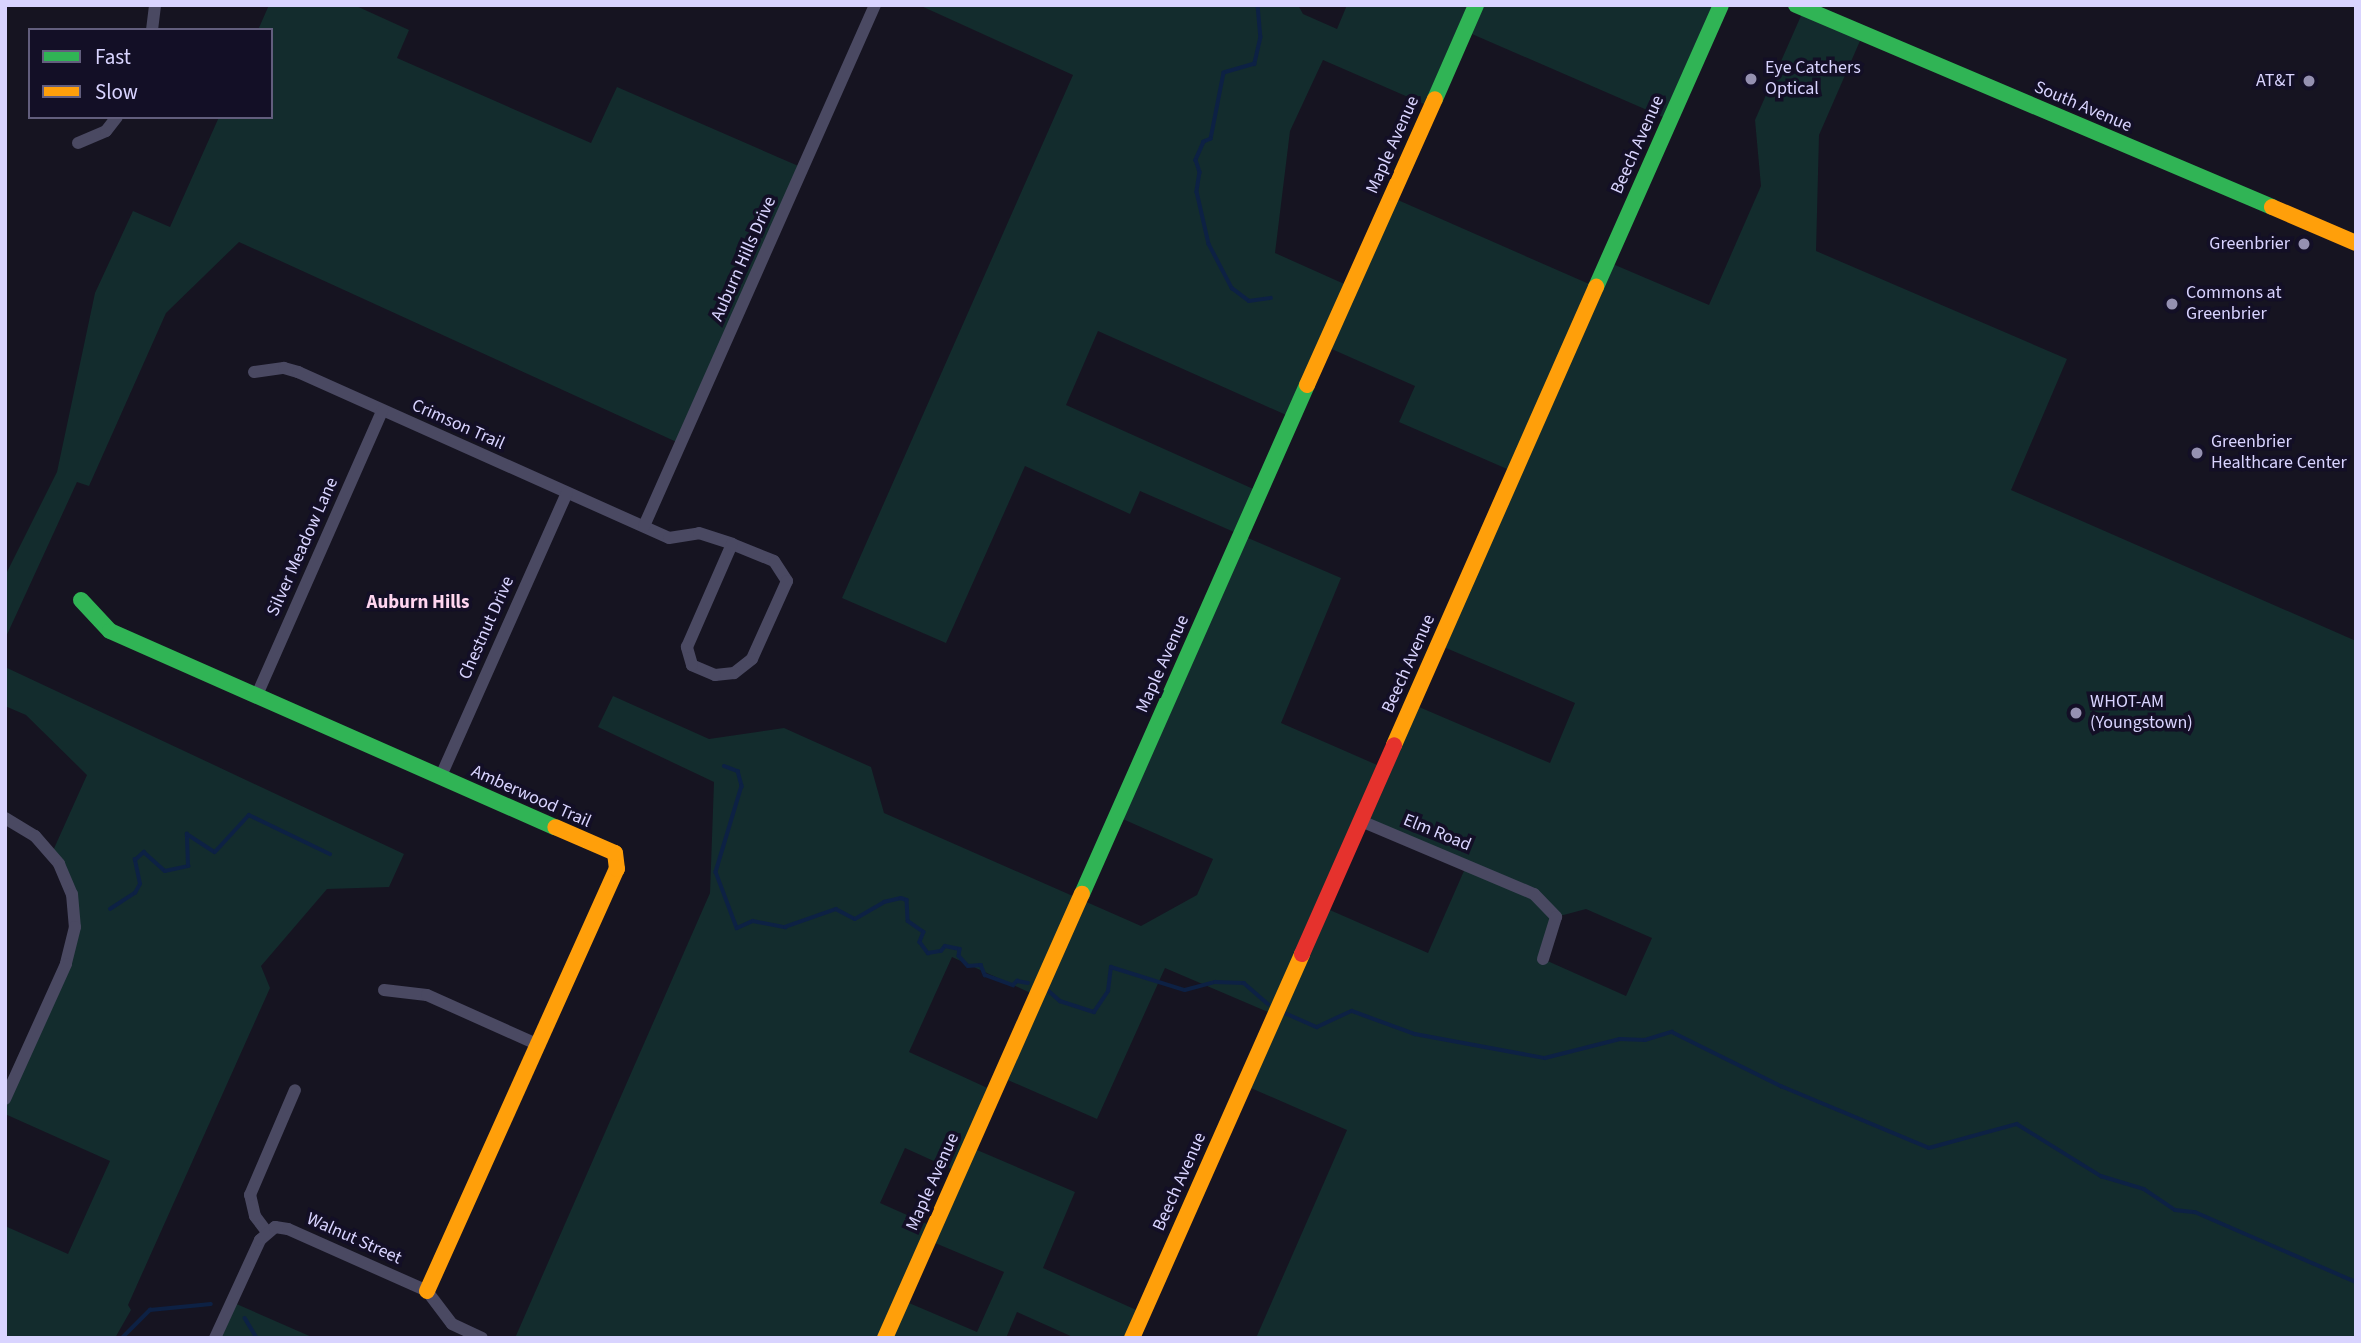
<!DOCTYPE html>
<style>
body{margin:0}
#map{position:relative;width:2361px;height:1343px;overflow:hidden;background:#161421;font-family:"Source Sans 3",sans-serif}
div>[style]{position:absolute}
.green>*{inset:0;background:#132c2d}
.stream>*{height:3.5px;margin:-1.75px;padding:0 1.75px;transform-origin:1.75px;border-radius:1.75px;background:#0d2144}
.street>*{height:12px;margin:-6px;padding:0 6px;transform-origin:6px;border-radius:6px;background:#4a4962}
.fast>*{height:16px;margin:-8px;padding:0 8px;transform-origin:8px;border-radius:8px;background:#30b455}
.slow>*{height:16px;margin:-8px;padding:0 8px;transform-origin:8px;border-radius:8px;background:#ff9f0a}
.jam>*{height:16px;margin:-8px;padding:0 8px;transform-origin:8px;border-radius:8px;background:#e5322d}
.dots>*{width:19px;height:19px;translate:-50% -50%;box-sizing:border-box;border:4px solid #130f26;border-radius:50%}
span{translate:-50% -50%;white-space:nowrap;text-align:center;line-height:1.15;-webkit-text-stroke:7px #130f26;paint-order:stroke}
.poi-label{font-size:18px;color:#d9d4ff}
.left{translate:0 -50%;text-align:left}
.right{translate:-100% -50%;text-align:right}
.street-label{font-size:18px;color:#d9d4ff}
.neighbourhood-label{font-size:19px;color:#ffd6f0;font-weight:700}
.frame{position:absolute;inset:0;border:7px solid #d9d4ff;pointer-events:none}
.legend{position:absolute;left:28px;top:28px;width:245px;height:91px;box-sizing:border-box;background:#130f26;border:2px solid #625e7d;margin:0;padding:9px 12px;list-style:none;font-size:21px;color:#d9d4ff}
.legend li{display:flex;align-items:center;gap:14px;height:35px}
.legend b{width:35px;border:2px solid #625e7d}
</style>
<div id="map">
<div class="green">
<i style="clip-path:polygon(269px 5px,354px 5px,409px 30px,397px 58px,591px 143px,617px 87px,803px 168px,681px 444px,239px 242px,166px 313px,89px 486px,77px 482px,5px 639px,5px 576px,57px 472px,95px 293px,133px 211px,170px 227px,219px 117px,271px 117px,271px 30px,258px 30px)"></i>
<i style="clip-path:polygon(evenodd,919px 5px,1298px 5px,1303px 14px,1337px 29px,1347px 5px,1721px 5px,1670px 120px,1465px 31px,1431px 107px,1323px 60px,1290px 131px,1275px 253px,1351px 287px,1391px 197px,1596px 287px,1608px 262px,1709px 305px,1761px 186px,1755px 120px,1804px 9px,1863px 34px,1819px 135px,1816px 251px,2067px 359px,2011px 490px,2356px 641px,2356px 1338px,1256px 1338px,1347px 1130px,1244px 1085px,1275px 1015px,1165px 968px,1097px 1119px,1001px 1077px,1037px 996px,952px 957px,909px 1052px,994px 1091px,970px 1147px,1075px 1192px,1043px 1268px,1143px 1313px,1132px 1338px,1075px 1338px,1017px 1312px,1006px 1338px,515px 1338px,710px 893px,714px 782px,598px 727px,613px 696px,709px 739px,784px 728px,871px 767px,884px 813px,1141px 926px,1197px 895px,1213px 859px,1116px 816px,1241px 535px,1140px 491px,1130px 514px,1025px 466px,946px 643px,842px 598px,1073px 75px,919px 5px,1098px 331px,1293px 418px,1325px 346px,1415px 386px,1399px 422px,1514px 472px,1439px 645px,1575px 703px,1550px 763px,1412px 704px,1384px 768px,1281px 723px,1341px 578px,1241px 535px,1260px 492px,1066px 405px,1098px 331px,919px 5px,1361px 821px,1467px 864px,1428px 953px,1323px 907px,1361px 821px,919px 5px,1586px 909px,1652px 938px,1626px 996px,1543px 959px,1556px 917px,1586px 909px,919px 5px,905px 1148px,958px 1172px,934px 1227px,880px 1203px,905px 1148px,919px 5px,928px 1240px,1004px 1272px,977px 1332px,902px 1300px,928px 1240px)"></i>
<i style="clip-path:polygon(5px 667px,404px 854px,389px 887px,327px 889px,261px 966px,270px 988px,128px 1305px,131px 1310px,115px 1338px,5px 1338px,5px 1226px,68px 1254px,110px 1161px,5px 1114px,5px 1099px,66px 964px,75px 913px,52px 853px,87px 775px,26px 715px,5px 706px)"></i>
<i style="clip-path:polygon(232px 1302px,314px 1338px,215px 1338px)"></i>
</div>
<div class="stream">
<i style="left:1258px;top:5px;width:32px;rotate:85deg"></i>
<i style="left:1261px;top:37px;width:28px;rotate:103deg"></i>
<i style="left:1255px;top:64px;width:32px;rotate:164deg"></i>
<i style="left:1224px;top:73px;width:67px;rotate:101.1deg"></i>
<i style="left:1211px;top:139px;width:8px;rotate:157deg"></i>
<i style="left:1204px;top:142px;width:20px;rotate:114deg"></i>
<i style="left:1196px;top:160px;width:13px;rotate:72deg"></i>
<i style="left:1200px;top:172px;width:20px;rotate:99deg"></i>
<i style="left:1197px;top:192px;width:53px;rotate:77deg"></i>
<i style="left:1209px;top:244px;width:50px;rotate:62.4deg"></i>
<i style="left:1232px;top:288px;width:21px;rotate:37deg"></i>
<i style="left:1249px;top:301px;width:22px;rotate:-8deg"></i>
<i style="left:724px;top:766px;width:15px;rotate:20deg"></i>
<i style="left:738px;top:771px;width:16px;rotate:75deg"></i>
<i style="left:742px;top:786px;width:90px;rotate:106.8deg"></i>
<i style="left:716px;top:872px;width:60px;rotate:69.4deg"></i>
<i style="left:737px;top:928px;width:17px;rotate:-24deg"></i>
<i style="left:753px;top:921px;width:33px;rotate:11deg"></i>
<i style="left:785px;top:927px;width:54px;rotate:-19.4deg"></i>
<i style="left:836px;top:909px;width:21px;rotate:28deg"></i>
<i style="left:855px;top:919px;width:34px;rotate:-30deg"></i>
<i style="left:884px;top:902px;width:17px;rotate:-13deg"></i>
<i style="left:901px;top:898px;width:6px;rotate:18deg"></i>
<i style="left:907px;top:900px;width:21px;rotate:87deg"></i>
<i style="left:908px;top:921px;width:19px;rotate:35deg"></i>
<i style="left:924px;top:932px;width:11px;rotate:112deg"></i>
<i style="left:920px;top:942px;width:14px;rotate:54deg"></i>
<i style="left:928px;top:953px;width:13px;rotate:-9deg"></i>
<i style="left:941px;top:951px;width:6px;rotate:-51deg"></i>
<i style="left:945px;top:946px;width:15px;rotate:11deg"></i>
<i style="left:960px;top:949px;width:7px;rotate:98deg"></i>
<i style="left:959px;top:956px;width:13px;rotate:48deg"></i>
<i style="left:968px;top:966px;width:13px;rotate:-4deg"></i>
<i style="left:981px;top:965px;width:11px;rotate:68deg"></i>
<i style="left:985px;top:975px;width:30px;rotate:20deg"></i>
<i style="left:1013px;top:985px;width:6px;rotate:-45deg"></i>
<i style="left:1017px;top:981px;width:11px;rotate:10deg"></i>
<i style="left:110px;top:909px;width:30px;rotate:-33deg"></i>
<i style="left:135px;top:893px;width:10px;rotate:-61deg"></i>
<i style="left:140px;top:884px;width:25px;rotate:-102deg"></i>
<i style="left:135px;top:860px;width:12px;rotate:-42deg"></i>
<i style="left:144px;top:852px;width:28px;rotate:42deg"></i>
<i style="left:165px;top:871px;width:24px;rotate:-12deg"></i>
<i style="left:188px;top:866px;width:32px;rotate:-92deg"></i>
<i style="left:187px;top:834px;width:33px;rotate:33deg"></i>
<i style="left:215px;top:852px;width:50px;rotate:-47.4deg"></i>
<i style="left:249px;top:815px;width:90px;rotate:25.7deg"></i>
<i style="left:1049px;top:991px;width:15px;rotate:42deg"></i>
<i style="left:1060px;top:1001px;width:36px;rotate:18deg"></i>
<i style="left:1094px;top:1012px;width:25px;rotate:-56deg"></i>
<i style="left:1108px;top:991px;width:24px;rotate:-83deg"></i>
<i style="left:1111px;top:967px;width:77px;rotate:17.3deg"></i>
<i style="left:1185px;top:990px;width:31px;rotate:-15deg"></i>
<i style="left:1215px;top:982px;width:29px;rotate:2deg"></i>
<i style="left:1244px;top:983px;width:32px;rotate:41deg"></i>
<i style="left:1285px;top:1013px;width:35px;rotate:24deg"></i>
<i style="left:1317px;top:1027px;width:38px;rotate:-25deg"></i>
<i style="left:1352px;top:1011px;width:67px;rotate:20.1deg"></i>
<i style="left:1415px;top:1034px;width:132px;rotate:10.5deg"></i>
<i style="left:1545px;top:1058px;width:77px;rotate:-14.2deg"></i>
<i style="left:1620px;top:1039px;width:25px;rotate:2deg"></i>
<i style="left:1645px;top:1040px;width:28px;rotate:-17deg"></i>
<i style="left:1672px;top:1032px;width:122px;rotate:26.4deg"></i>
<i style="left:1781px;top:1086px;width:160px;rotate:22.7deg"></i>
<i style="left:1929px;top:1148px;width:91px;rotate:-15.3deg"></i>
<i style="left:2017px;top:1124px;width:99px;rotate:31.8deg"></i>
<i style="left:2101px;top:1176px;width:45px;rotate:16.8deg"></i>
<i style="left:2144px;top:1189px;width:37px;rotate:34deg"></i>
<i style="left:2175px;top:1210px;width:20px;rotate:6deg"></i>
<i style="left:2195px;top:1212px;width:176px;rotate:23.5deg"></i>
<i style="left:245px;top:1318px;width:23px;rotate:59deg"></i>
<i style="left:122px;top:1338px;width:40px;rotate:-45deg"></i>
<i style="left:150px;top:1310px;width:61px;rotate:-5.6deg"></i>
</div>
<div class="street">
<i style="left:152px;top:30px;width:25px;rotate:-83deg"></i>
<i style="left:78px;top:143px;width:30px;rotate:-23deg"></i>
<i style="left:106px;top:131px;width:18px;rotate:-52deg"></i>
<i style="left:254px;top:372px;width:30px;rotate:-8deg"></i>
<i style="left:284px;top:368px;width:15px;rotate:16deg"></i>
<i style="left:298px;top:372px;width:406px;rotate:24.1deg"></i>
<i style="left:669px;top:538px;width:30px;rotate:-9deg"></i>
<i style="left:699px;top:533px;width:35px;rotate:18deg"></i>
<i style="left:644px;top:526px;width:570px;rotate:-66.09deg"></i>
<i style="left:732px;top:544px;width:45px;rotate:22deg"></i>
<i style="left:774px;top:561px;width:24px;rotate:57deg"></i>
<i style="left:787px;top:581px;width:85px;rotate:114.2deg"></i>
<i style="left:752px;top:659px;width:23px;rotate:142deg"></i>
<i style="left:734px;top:673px;width:19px;rotate:174deg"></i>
<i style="left:715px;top:675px;width:25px;rotate:-157deg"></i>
<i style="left:692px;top:665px;width:19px;rotate:-106deg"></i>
<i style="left:687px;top:647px;width:112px;rotate:-66.4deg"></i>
<i style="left:256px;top:697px;width:313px;rotate:-66.2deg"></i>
<i style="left:440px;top:778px;width:312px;rotate:-66deg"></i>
<i style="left:5px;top:818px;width:35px;rotate:31deg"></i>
<i style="left:35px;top:836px;width:37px;rotate:49deg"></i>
<i style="left:59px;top:864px;width:33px;rotate:67deg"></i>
<i style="left:72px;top:894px;width:33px;rotate:85deg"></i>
<i style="left:75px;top:927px;width:38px;rotate:104deg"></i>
<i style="left:66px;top:964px;width:148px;rotate:114.3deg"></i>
<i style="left:1361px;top:821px;width:188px;rotate:22.9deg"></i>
<i style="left:1534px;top:894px;width:32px;rotate:46deg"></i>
<i style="left:1556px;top:917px;width:44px;rotate:107.2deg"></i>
<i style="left:384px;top:990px;width:43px;rotate:6.6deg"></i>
<i style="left:427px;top:995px;width:123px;rotate:24.1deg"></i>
<i style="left:267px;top:1232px;width:20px;rotate:-127deg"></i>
<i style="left:255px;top:1216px;width:22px;rotate:-103deg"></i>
<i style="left:250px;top:1195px;width:114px;rotate:-66.8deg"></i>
<i style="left:215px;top:1338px;width:108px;rotate:-65.3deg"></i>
<i style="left:260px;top:1240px;width:20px;rotate:-41deg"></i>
<i style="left:275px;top:1227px;width:13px;rotate:9deg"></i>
<i style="left:288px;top:1229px;width:152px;rotate:24deg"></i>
<i style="left:427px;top:1291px;width:41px;rotate:52.9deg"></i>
<i style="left:452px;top:1324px;width:33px;rotate:25deg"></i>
</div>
<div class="fast">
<i style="left:1796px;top:5px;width:517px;rotate:22.99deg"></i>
<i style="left:1435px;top:99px;width:103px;rotate:-66.4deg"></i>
<i style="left:1596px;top:287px;width:308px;rotate:-66.1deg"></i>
<i style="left:81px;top:600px;width:42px;rotate:46.9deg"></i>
<i style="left:110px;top:631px;width:486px;rotate:23.8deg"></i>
<i style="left:1082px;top:894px;width:557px;rotate:-66.15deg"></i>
</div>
<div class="slow">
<i style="left:2272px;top:207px;width:91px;rotate:23.2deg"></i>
<i style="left:1307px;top:385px;width:313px;rotate:-65.9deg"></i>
<i style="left:1394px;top:745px;width:501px;rotate:-66.2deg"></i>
<i style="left:427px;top:1291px;width:463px;rotate:-65.8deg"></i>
<i style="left:617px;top:869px;width:16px;rotate:-97deg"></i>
<i style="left:615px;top:853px;width:65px;rotate:-156.6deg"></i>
<i style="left:885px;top:1338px;width:486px;rotate:-66.1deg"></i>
<i style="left:1132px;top:1338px;width:420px;rotate:-66.1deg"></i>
</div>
<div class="jam">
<i style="left:1302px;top:954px;width:228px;rotate:-66.2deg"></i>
</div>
<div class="dots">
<i style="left:1751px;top:79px;background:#9591b1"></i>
<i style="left:2309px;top:81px;background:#9591b1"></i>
<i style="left:2304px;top:244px;background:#9591b1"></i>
<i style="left:2172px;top:304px;background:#9591b1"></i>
<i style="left:2197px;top:453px;background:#9591b1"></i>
<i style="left:2076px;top:713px;background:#9591b1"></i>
</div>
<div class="poi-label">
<span class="left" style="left:1765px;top:79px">Eye Catchers<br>Optical</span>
<span class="right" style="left:2295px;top:81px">AT&amp;T</span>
<span class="right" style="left:2290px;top:244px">Greenbrier</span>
<span class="left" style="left:2186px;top:304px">Commons at<br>Greenbrier</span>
<span class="left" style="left:2211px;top:453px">Greenbrier<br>Healthcare Center</span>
<span class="left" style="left:2090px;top:713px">WHOT-AM<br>(Youngstown)</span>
</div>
<div class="street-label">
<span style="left:2083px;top:107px;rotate:23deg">South Avenue</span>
<span style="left:1393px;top:145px;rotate:-66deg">Maple Avenue</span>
<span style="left:1638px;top:145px;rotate:-66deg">Beech Avenue</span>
<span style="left:744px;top:259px;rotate:-66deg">Auburn Hills Drive</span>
<span style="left:458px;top:425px;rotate:24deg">Crimson Trail</span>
<span style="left:303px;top:547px;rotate:-66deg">Silver Meadow Lane</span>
<span style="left:487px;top:628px;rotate:-66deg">Chestnut Drive</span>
<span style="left:1163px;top:664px;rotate:-66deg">Maple Avenue</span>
<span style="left:1409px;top:664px;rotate:-66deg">Beech Avenue</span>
<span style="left:531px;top:797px;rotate:24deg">Amberwood Trail</span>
<span style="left:1437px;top:833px;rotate:22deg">Elm Road</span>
<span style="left:933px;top:1182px;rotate:-66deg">Maple Avenue</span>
<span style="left:1180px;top:1182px;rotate:-66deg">Beech Avenue</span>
<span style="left:354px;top:1239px;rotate:24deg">Walnut Street</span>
</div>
<div class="neighbourhood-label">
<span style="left:418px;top:603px">Auburn Hills</span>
</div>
<div class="frame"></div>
<ul class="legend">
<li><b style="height:9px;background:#30b455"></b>Fast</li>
<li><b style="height:9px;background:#ff9f0a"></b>Slow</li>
</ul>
</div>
